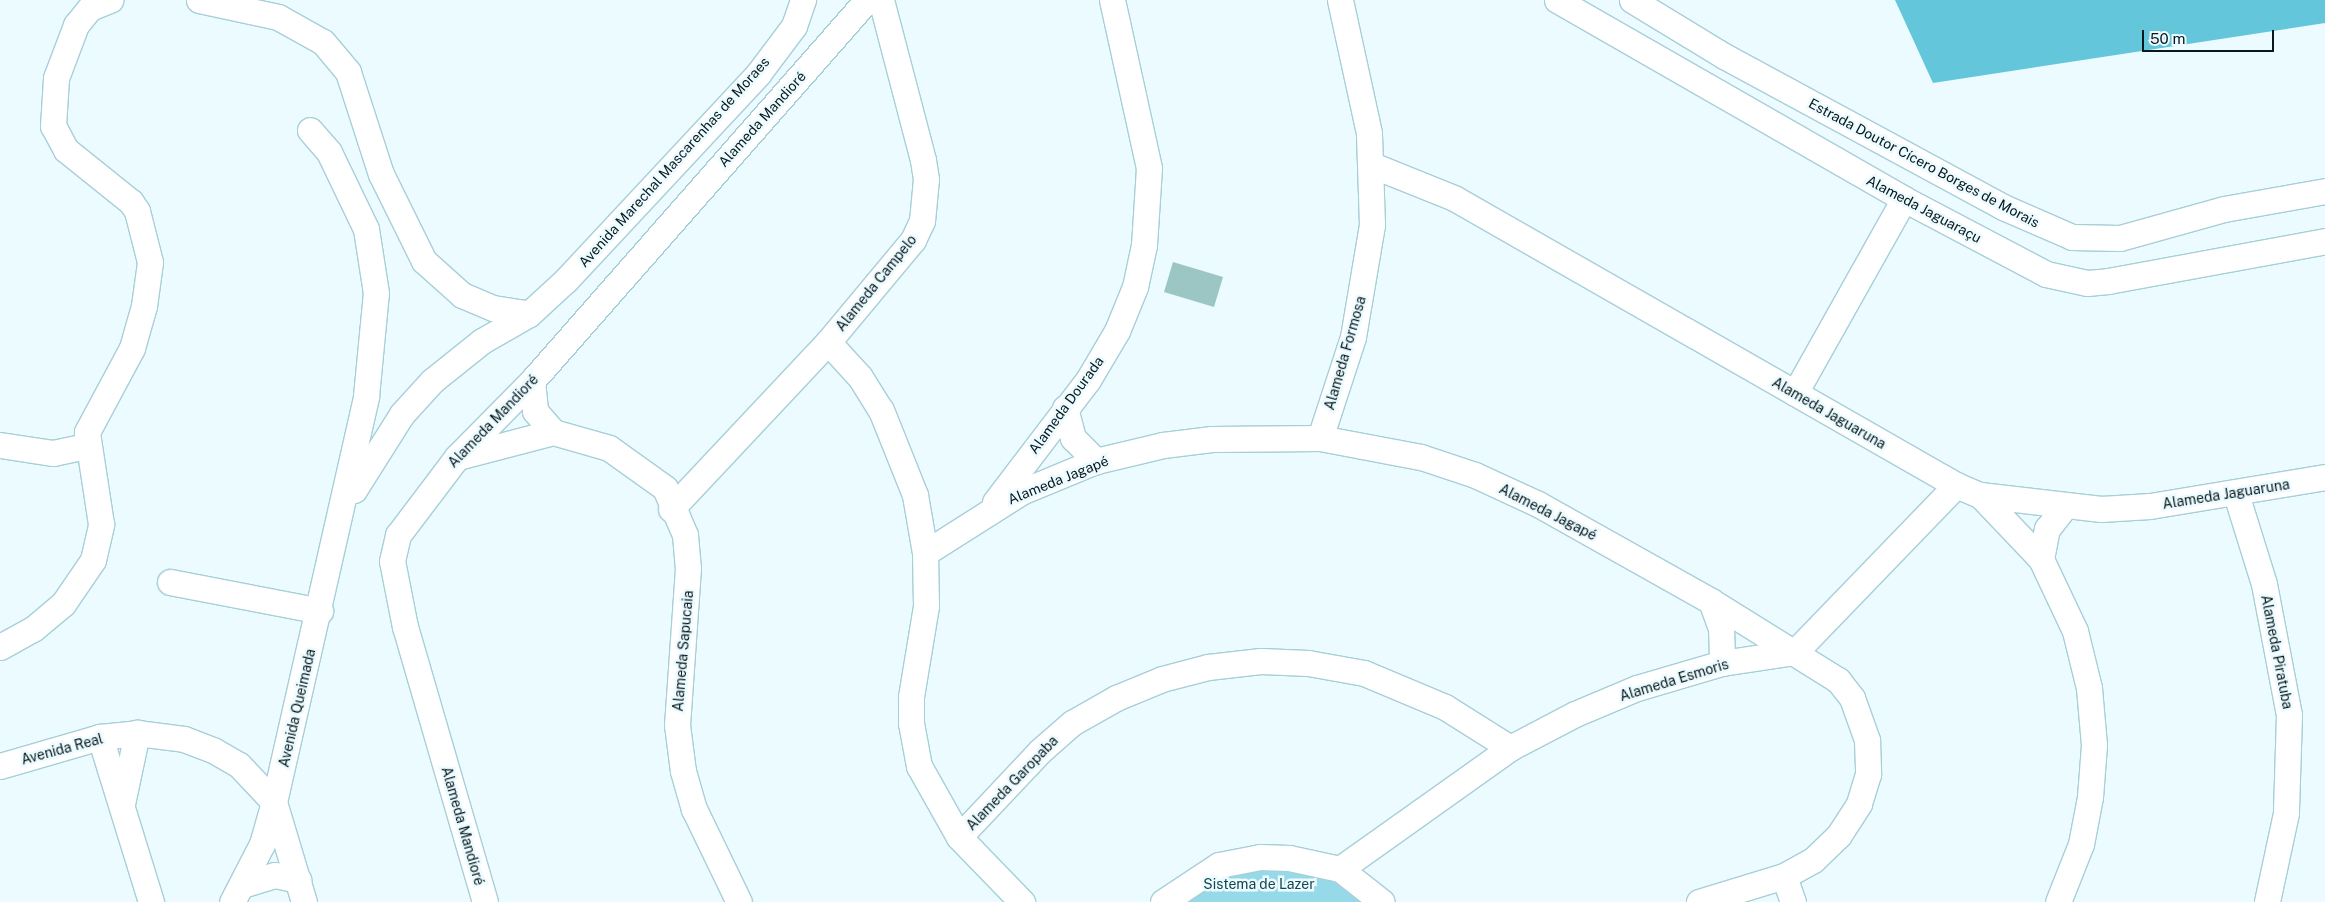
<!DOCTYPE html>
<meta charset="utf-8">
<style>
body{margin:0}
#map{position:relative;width:2325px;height:902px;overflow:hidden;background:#ebfbff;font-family:"Public Sans",sans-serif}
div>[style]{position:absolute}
.green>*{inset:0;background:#96dae9}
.forest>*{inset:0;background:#63c6da}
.building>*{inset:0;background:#9cc6c3}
.roads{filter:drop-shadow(1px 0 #a7cfd8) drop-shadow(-1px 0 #a7cfd8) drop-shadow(0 1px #a7cfd8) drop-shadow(0 -1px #a7cfd8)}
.minor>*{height:25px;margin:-12.5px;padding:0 12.5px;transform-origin:12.5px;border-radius:12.5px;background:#fff}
span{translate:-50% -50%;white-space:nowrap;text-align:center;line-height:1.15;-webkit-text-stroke:5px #ebfbff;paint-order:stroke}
.street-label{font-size:14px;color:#08181b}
.park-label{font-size:14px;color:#17444d}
.scale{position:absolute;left:2142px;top:30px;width:132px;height:22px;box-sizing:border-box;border:2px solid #08181b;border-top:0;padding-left:6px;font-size:15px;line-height:18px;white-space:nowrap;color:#08181b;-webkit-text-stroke:4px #ebfbff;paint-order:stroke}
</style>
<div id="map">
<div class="green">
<i style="clip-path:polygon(1264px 864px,1308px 871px,1353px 886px,1371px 902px,1174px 902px,1223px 873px)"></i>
</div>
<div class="forest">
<i style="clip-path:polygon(1895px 0,2325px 0,2325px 23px,1933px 83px)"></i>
</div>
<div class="building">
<i style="clip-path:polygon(1173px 262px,1223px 277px,1214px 307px,1164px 292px)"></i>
</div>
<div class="roads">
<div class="minor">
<i style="left:199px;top:0;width:81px;rotate:12.1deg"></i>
<i style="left:278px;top:17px;width:51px;rotate:29.1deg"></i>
<i style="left:323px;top:42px;width:39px;rotate:50deg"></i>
<i style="left:348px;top:72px;width:107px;rotate:72.1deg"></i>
<i style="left:381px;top:174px;width:97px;rotate:63.7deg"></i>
<i style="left:424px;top:261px;width:51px;rotate:41.8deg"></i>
<i style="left:462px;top:295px;width:34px;rotate:23deg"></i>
<i style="left:493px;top:308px;width:36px;rotate:9deg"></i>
<i style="left:1557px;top:0;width:400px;rotate:29.8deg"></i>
<i style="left:1904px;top:199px;width:161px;rotate:27.8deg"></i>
<i style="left:2046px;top:274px;width:42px;rotate:12.4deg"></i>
<i style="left:2087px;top:283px;width:21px;rotate:-5deg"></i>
<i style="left:2108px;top:281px;width:221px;rotate:-10.4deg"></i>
<i style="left:1632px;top:0;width:108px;rotate:31.3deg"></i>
<i style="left:1724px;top:56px;width:317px;rotate:28.4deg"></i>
<i style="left:2003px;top:207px;width:75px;rotate:23.5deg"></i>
<i style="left:2072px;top:237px;width:48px;rotate:1.2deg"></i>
<i style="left:2120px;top:238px;width:108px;rotate:-15.6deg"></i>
<i style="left:2224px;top:209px;width:103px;rotate:-10.1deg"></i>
<i style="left:1372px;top:165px;width:88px;rotate:21.9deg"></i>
<i style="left:1454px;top:198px;width:578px;rotate:29.76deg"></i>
<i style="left:1956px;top:485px;width:26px;rotate:23deg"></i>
<i style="left:1980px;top:495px;width:122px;rotate:6.6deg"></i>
<i style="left:2101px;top:509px;width:49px;rotate:-3.5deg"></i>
<i style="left:2150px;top:506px;width:177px;rotate:-9.4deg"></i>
<i style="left:828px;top:342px;width:47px;rotate:47.6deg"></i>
<i style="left:860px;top:377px;width:39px;rotate:58deg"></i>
<i style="left:881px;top:410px;width:92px;rotate:68.2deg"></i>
<i style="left:915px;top:495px;width:59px;rotate:80.2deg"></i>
<i style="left:925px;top:553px;width:53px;rotate:88.9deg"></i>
<i style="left:926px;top:606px;width:92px;rotate:99.4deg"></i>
<i style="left:911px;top:697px;width:26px;rotate:90deg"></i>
<i style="left:911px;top:723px;width:44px;rotate:79.5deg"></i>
<i style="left:919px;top:766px;width:81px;rotate:60.6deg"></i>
<i style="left:959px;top:837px;width:91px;rotate:45.9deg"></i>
<i style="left:532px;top:381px;width:30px;rotate:84deg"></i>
<i style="left:535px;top:411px;width:28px;rotate:49deg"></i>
<i style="left:1795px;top:393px;width:223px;rotate:-60.7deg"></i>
<i style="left:1065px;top:408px;width:31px;rotate:75deg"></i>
<i style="left:1073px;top:438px;width:33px;rotate:45deg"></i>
<i style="left:1320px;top:438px;width:106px;rotate:-71.9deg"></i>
<i style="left:1353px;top:337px;width:114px;rotate:-80.4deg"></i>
<i style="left:1372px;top:225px;width:92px;rotate:-91.9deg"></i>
<i style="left:1369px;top:133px;width:136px;rotate:-102.3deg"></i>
<i style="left:0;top:445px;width:54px;rotate:8.6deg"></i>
<i style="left:53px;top:453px;width:35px;rotate:-12deg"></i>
<i style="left:458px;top:457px;width:98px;rotate:-14.7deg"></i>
<i style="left:553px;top:432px;width:58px;rotate:15.9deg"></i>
<i style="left:609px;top:448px;width:69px;rotate:35.5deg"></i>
<i style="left:665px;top:488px;width:51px;rotate:66.9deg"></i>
<i style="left:685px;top:535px;width:33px;rotate:85deg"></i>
<i style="left:688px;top:568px;width:157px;rotate:94deg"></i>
<i style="left:677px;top:725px;width:46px;rotate:82.6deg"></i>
<i style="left:683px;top:771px;width:40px;rotate:74deg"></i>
<i style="left:694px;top:809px;width:103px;rotate:64.2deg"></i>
<i style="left:354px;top:490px;width:90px;rotate:-57.7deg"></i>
<i style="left:402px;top:414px;width:45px;rotate:-47.7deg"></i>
<i style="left:432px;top:381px;width:64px;rotate:-38.7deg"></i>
<i style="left:482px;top:341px;width:54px;rotate:-29.9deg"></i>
<i style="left:529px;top:314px;width:50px;rotate:-42.6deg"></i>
<i style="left:566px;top:280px;width:282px;rotate:-47deg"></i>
<i style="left:758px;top:74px;width:60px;rotate:-53.1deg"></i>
<i style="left:794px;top:26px;width:28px;rotate:-71deg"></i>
<i style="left:2236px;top:494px;width:94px;rotate:72.7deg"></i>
<i style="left:2264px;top:584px;width:133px;rotate:79.2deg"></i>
<i style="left:2289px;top:715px;width:98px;rotate:91.8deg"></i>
<i style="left:2286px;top:813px;width:91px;rotate:102.1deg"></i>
<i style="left:1980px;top:495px;width:88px;rotate:46.4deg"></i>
<i style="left:2041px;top:559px;width:80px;rotate:64.7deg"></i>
<i style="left:2075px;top:631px;width:59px;rotate:76.2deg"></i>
<i style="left:2089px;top:688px;width:57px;rotate:85deg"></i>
<i style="left:2094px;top:745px;width:52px;rotate:94.4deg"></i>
<i style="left:2090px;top:797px;width:48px;rotate:100.8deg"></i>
<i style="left:2081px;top:844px;width:62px;rotate:111.6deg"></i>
<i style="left:995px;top:502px;width:153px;rotate:-52.7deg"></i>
<i style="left:1088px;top:380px;width:57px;rotate:-59.4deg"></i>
<i style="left:1117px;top:331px;width:48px;rotate:-67.8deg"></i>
<i style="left:1135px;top:287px;width:43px;rotate:-77.9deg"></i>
<i style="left:1144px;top:245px;width:77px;rotate:-86.3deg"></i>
<i style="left:1149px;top:168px;width:172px;rotate:-102.4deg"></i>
<i style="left:671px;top:509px;width:229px;rotate:-46.8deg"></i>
<i style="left:828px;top:342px;width:133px;rotate:-50.2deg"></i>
<i style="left:913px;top:240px;width:21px;rotate:-65deg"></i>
<i style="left:922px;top:221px;width:42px;rotate:-84.6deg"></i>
<i style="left:926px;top:179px;width:19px;rotate:-99deg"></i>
<i style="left:923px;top:160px;width:165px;rotate:-104.7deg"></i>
<i style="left:925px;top:553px;width:114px;rotate:-32.4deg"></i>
<i style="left:1021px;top:492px;width:81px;rotate:-22.5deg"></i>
<i style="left:1096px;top:461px;width:69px;rotate:-13.4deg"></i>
<i style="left:1163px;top:445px;width:49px;rotate:-7deg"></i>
<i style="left:1212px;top:439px;width:108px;rotate:-0.5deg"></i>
<i style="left:1320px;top:438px;width:103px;rotate:10.7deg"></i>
<i style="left:1421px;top:457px;width:57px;rotate:18.4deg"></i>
<i style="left:1475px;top:475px;width:69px;rotate:24.7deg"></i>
<i style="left:1538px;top:504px;width:198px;rotate:29.3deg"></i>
<i style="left:1711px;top:601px;width:150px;rotate:31.9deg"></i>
<i style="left:1838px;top:680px;width:23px;rotate:52deg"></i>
<i style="left:1852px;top:698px;width:45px;rotate:70.3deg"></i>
<i style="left:1867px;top:740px;width:34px;rotate:88deg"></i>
<i style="left:1868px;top:774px;width:31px;rotate:107deg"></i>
<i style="left:1859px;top:804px;width:37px;rotate:123deg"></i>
<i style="left:1839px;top:835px;width:36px;rotate:136deg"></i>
<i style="left:1813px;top:860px;width:33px;rotate:151deg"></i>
<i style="left:1784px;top:876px;width:89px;rotate:163deg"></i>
<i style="left:2041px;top:559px;width:31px;rotate:-79deg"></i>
<i style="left:2047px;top:529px;width:28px;rotate:-52deg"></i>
<i style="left:170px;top:582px;width:153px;rotate:10.9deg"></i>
<i style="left:1711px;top:601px;width:29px;rotate:70deg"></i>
<i style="left:1721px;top:628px;width:35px;rotate:88deg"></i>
<i style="left:0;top:647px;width:38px;rotate:-29deg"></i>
<i style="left:33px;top:629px;width:39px;rotate:-40deg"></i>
<i style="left:63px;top:604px;width:53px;rotate:-55.7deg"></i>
<i style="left:93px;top:560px;width:37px;rotate:-77deg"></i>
<i style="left:101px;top:524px;width:93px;rotate:-98.7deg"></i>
<i style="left:87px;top:432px;width:95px;rotate:-61.8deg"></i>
<i style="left:132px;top:348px;width:44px;rotate:-74.1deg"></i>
<i style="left:144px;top:306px;width:44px;rotate:-82.2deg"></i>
<i style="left:150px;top:262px;width:53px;rotate:-104.3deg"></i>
<i style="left:137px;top:211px;width:11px;rotate:-124deg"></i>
<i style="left:131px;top:202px;width:83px;rotate:-141.3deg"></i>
<i style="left:66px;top:150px;width:27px;rotate:-118deg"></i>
<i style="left:53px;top:126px;width:48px;rotate:-86.4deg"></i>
<i style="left:56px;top:78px;width:57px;rotate:-69.3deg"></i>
<i style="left:76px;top:25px;width:22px;rotate:-51deg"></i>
<i style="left:90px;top:8px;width:22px;rotate:-22deg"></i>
<i style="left:100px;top:737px;width:173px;rotate:72.8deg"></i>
<i style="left:0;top:766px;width:104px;rotate:-16.2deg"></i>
<i style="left:100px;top:737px;width:37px;rotate:-6deg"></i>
<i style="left:137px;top:733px;width:47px;rotate:7.3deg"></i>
<i style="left:184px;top:739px;width:31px;rotate:21deg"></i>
<i style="left:213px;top:750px;width:30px;rotate:30deg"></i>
<i style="left:239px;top:765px;width:51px;rotate:46.6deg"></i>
<i style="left:274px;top:802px;width:44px;rotate:105.9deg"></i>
<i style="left:262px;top:844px;width:65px;rotate:117.3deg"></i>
<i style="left:122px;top:804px;width:73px;rotate:-78.1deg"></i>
<i style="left:959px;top:837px;width:118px;rotate:-46.7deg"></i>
<i style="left:1040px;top:751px;width:43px;rotate:-41.2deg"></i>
<i style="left:1072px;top:723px;width:51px;rotate:-29.6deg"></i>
<i style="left:1116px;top:698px;width:50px;rotate:-22.4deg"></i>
<i style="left:1162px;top:679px;width:48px;rotate:-14.6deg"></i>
<i style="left:1208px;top:667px;width:53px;rotate:-6.5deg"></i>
<i style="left:1261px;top:661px;width:47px;rotate:2.4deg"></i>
<i style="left:1308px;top:663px;width:57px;rotate:10.1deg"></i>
<i style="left:1364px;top:673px;width:88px;rotate:22.8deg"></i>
<i style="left:1445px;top:707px;width:77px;rotate:32.2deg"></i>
<i style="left:1340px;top:869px;width:209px;rotate:-35.4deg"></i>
<i style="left:1510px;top:748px;width:73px;rotate:-27.6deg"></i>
<i style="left:1575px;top:714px;width:67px;rotate:-22.8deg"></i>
<i style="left:1637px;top:688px;width:89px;rotate:-16.4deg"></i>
<i style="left:1722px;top:663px;width:74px;rotate:-8.6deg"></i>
<i style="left:1795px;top:652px;width:232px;rotate:-46deg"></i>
<i style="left:1784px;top:876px;width:28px;rotate:71deg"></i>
<i style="left:242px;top:885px;width:34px;rotate:-17deg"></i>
<i style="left:275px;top:875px;width:24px;rotate:12deg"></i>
<i style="left:304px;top:902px;width:104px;rotate:-106.7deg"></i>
<i style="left:274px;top:802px;width:416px;rotate:-77.2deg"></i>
<i style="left:366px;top:396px;width:103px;rotate:-84.5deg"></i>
<i style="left:376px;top:293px;width:65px;rotate:-98.9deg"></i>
<i style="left:366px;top:229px;width:85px;rotate:-115.7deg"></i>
<i style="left:329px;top:152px;width:29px;rotate:-131deg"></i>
<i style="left:485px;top:902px;width:286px;rotate:-106.2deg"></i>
<i style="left:405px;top:627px;width:67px;rotate:-101.1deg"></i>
<i style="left:392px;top:561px;width:27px;rotate:-77deg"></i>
<i style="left:398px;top:535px;width:98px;rotate:-52.9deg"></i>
<i style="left:457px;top:457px;width:107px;rotate:-45.4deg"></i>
<i style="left:532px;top:381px;width:507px;rotate:-48.68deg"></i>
<i style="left:1163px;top:902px;width:67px;rotate:-33.5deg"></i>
<i style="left:1219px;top:865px;width:42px;rotate:-11deg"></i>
<i style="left:1260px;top:857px;width:29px;rotate:2deg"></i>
<i style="left:1289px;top:858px;width:52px;rotate:12.2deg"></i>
<i style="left:1340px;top:869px;width:53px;rotate:38.2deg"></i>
</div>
</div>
<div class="street-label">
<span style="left:762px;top:119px;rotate:-48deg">Alameda Mandioré</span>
<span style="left:674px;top:162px;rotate:-48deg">Avenida Marechal Mascarenhas de Moraes</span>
<span style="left:1924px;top:163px;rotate:28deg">Estrada Doutor Cícero Borges de Morais</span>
<span style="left:1924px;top:209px;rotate:28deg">Alameda Jaguaraçu</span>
<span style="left:876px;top:283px;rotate:-51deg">Alameda Campelo</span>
<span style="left:1345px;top:353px;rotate:-74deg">Alameda Formosa</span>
<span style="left:1066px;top:405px;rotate:-54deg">Alameda Dourada</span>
<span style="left:1829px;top:413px;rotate:30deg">Alameda Jaguaruna</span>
<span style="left:493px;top:421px;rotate:-46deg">Alameda Mandioré</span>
<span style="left:1058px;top:480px;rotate:-22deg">Alameda Jagapé</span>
<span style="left:2226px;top:494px;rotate:-9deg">Alameda Jaguaruna</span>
<span style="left:1548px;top:512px;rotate:27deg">Alameda Jagapé</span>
<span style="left:683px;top:651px;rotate:-85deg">Alameda Sapucaia</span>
<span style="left:2277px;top:652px;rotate:79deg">Alameda Piratuba</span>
<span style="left:1674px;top:680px;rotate:-17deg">Alameda Esmoris</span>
<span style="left:297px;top:708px;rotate:-77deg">Avenida Queimada</span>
<span style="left:62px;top:749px;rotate:-15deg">Avenida Real</span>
<span style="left:1012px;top:783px;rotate:-46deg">Alameda Garopaba</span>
<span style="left:463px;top:826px;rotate:74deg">Alameda Mandioré</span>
</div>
<div class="park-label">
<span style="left:1259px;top:884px">Sistema de Lazer</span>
</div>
<div class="scale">50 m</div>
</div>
